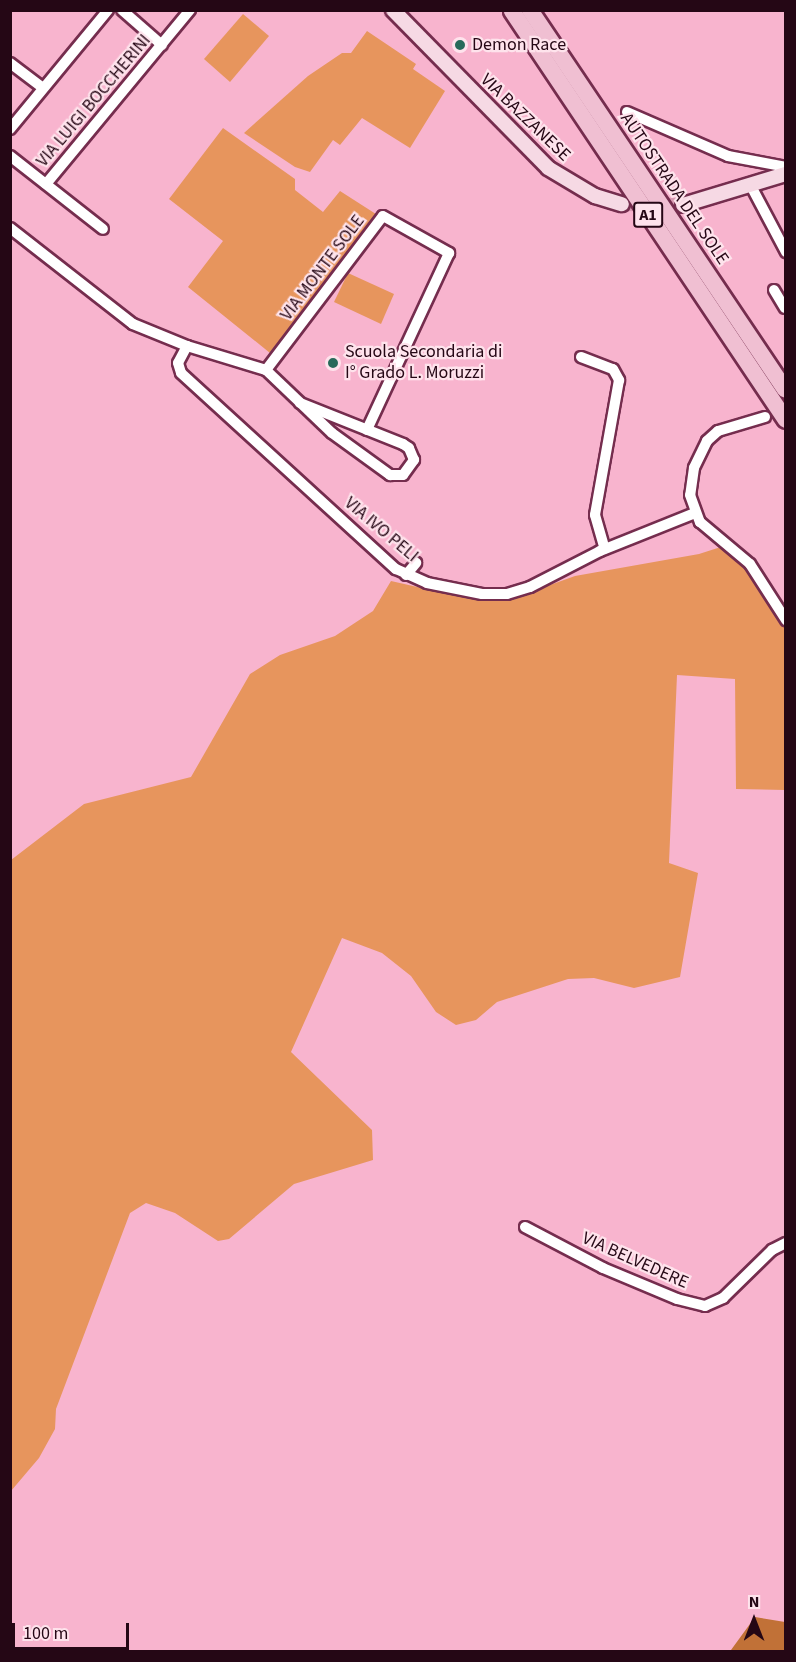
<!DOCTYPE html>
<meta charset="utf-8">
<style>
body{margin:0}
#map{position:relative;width:796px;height:1662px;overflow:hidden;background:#f8b4ce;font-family:"Source Sans 3",sans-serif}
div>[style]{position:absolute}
.green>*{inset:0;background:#e7955d}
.forest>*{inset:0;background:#c17137}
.major-tunnel>*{height:14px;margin-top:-7px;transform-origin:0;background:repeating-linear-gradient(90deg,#d89ab2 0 14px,transparent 0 21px)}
.roads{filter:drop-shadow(2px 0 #752d4e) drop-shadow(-2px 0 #752d4e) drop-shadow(0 2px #752d4e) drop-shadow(0 -2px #752d4e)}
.minor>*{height:10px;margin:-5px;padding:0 5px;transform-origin:5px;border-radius:5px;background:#fff}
.major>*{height:14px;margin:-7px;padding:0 7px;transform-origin:7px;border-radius:7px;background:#f6d9e4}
.highway>*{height:16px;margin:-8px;padding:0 8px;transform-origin:8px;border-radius:8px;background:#f0bfd2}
.dots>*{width:16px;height:16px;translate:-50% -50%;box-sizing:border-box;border:3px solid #fee3ec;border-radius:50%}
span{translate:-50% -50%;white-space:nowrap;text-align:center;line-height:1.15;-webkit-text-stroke:4.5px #fee3ec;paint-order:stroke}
.shield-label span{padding:2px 4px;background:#fee3ec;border:2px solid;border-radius:4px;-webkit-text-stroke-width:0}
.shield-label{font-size:16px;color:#250715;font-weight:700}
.poi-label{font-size:18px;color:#250715}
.left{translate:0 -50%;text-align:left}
.street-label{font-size:18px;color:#250715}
.frame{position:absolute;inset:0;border:12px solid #250715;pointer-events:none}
.north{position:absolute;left:724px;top:1590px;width:60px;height:60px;-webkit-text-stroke:4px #fee3ec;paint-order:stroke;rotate:0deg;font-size:16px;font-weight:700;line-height:24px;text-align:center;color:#250715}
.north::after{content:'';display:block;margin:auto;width:21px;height:27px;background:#250715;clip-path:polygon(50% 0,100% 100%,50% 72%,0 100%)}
.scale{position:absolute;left:12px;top:1623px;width:117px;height:27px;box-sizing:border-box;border:3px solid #250715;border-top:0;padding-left:8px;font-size:18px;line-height:21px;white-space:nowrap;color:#250715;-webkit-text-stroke:4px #fee3ec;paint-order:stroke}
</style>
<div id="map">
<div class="green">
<i style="clip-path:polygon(243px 14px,269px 36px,230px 82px,204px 59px)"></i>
<i style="clip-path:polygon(367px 31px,416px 64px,413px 69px,445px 91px,410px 148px,362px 118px,340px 145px,333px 140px,310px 172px,295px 167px,244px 133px,308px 76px,342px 53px,351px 53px)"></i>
<i style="clip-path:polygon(223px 128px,295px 179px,295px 190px,323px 212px,340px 191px,379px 216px,270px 353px,188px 287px,223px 241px,169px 199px)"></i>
<i style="clip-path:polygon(348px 273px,394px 294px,381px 324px,334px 302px)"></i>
<i style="clip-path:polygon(727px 545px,749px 563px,785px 623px,785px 790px,736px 789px,735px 679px,677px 675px,669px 863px,698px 873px,680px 977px,634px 988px,594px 978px,568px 979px,497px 1002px,476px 1020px,456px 1025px,436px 1012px,411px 976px,382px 953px,342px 938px,291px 1052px,372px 1130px,373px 1160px,294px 1184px,229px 1239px,218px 1241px,175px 1213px,146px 1203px,130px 1213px,56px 1409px,55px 1429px,39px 1458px,11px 1491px,11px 860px,84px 804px,191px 777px,250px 674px,280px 655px,335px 636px,373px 611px,391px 581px,470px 599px,511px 599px,575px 576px,699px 554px)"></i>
</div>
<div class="forest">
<i style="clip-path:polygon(755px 1617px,785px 1622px,785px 1651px,722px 1651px,731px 1650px)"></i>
</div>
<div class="major-tunnel">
<i style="left:622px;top:204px;width:61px;rotate:0.9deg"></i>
</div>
<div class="roads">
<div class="minor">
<i style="left:122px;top:10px;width:53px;rotate:41.2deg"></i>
<i style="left:10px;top:63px;width:41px;rotate:37.1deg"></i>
<i style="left:627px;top:112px;width:110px;rotate:23.5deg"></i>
<i style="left:728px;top:156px;width:59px;rotate:10.7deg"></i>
<i style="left:10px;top:129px;width:154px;rotate:-50.5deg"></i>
<i style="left:10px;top:156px;width:118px;rotate:38.1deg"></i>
<i style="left:46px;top:184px;width:226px;rotate:-50.4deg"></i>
<i style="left:751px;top:186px;width:75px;rotate:62.1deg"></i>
<i style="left:10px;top:228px;width:156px;rotate:38deg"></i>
<i style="left:133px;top:324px;width:58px;rotate:22.2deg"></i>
<i style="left:187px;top:346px;width:83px;rotate:16.9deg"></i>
<i style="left:266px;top:370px;width:91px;rotate:43.7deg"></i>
<i style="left:332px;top:433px;width:72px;rotate:35.9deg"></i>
<i style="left:390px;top:475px;width:13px"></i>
<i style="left:403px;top:475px;width:19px;rotate:-54deg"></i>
<i style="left:414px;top:460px;width:13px;rotate:-113deg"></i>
<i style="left:409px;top:448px;width:7px;rotate:-146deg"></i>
<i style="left:403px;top:444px;width:111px;rotate:-158.3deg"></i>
<i style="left:774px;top:290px;width:21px;rotate:59deg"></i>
<i style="left:187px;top:346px;width:19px;rotate:118deg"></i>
<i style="left:178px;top:363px;width:10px;rotate:73deg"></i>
<i style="left:181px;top:373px;width:291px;rotate:42.4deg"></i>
<i style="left:396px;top:569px;width:34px;rotate:24deg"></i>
<i style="left:427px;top:583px;width:56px;rotate:11.3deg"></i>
<i style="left:482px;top:594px;width:25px"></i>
<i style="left:507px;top:594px;width:24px;rotate:-17deg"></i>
<i style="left:530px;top:587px;width:79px;rotate:-27.2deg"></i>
<i style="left:600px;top:551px;width:102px;rotate:-21.8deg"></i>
<i style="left:581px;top:357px;width:34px;rotate:21deg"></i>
<i style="left:613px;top:369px;width:13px;rotate:61deg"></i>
<i style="left:619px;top:380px;width:137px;rotate:100.1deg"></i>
<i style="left:595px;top:515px;width:35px;rotate:74deg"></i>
<i style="left:266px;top:370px;width:193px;rotate:-52.8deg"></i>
<i style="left:383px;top:216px;width:76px;rotate:29.3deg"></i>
<i style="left:449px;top:253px;width:195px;rotate:114.9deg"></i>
<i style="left:765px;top:417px;width:49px;rotate:163.4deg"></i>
<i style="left:718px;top:431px;width:15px;rotate:138deg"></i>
<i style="left:707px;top:441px;width:30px;rotate:116deg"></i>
<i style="left:694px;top:468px;width:27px;rotate:98deg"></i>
<i style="left:690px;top:495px;width:29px;rotate:70deg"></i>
<i style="left:700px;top:522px;width:65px;rotate:40deg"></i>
<i style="left:750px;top:564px;width:67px;rotate:57.3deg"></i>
<i style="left:406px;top:575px;width:16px;rotate:-50deg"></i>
<i style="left:525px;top:1227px;width:88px;rotate:27.7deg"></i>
<i style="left:603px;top:1268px;width:80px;rotate:22.7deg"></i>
<i style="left:677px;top:1299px;width:29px;rotate:14deg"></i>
<i style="left:705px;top:1306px;width:20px;rotate:-24deg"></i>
<i style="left:723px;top:1298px;width:69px;rotate:-44.4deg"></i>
<i style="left:772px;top:1250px;width:16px;rotate:-27deg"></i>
</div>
<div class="major">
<i style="left:393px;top:10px;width:221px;rotate:45.5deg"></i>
<i style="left:548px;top:168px;width:55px;rotate:30.8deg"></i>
<i style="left:595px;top:196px;width:28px;rotate:17deg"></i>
<i style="left:683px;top:205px;width:108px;rotate:-16.8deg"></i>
</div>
<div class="highway">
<i style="left:530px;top:10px;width:457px;rotate:56.1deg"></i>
<i style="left:512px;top:11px;width:492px;rotate:56.2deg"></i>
</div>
</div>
<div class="dots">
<i style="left:460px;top:45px;background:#286a5a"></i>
<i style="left:333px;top:363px;background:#286a5a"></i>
</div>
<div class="shield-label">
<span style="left:648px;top:215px">A1</span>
</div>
<div class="poi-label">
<span class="left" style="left:472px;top:45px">Demon Race</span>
<span class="left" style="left:345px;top:363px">Scuola Secondaria di<br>I° Grado L. Moruzzi</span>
</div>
<div class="street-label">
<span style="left:94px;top:101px;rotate:-50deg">VIA LUIGI BOCCHERINI</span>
<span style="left:525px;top:118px;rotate:44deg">VIA BAZZANESE</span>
<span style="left:674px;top:189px;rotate:56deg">AUTOSTRADA DEL SOLE</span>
<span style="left:323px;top:268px;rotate:-53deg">VIA MONTE SOLE</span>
<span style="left:381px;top:530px;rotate:40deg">VIA IVO PELI</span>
<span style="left:635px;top:1261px;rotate:24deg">VIA BELVEDERE</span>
</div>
<div class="frame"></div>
<div class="north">N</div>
<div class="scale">100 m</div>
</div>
